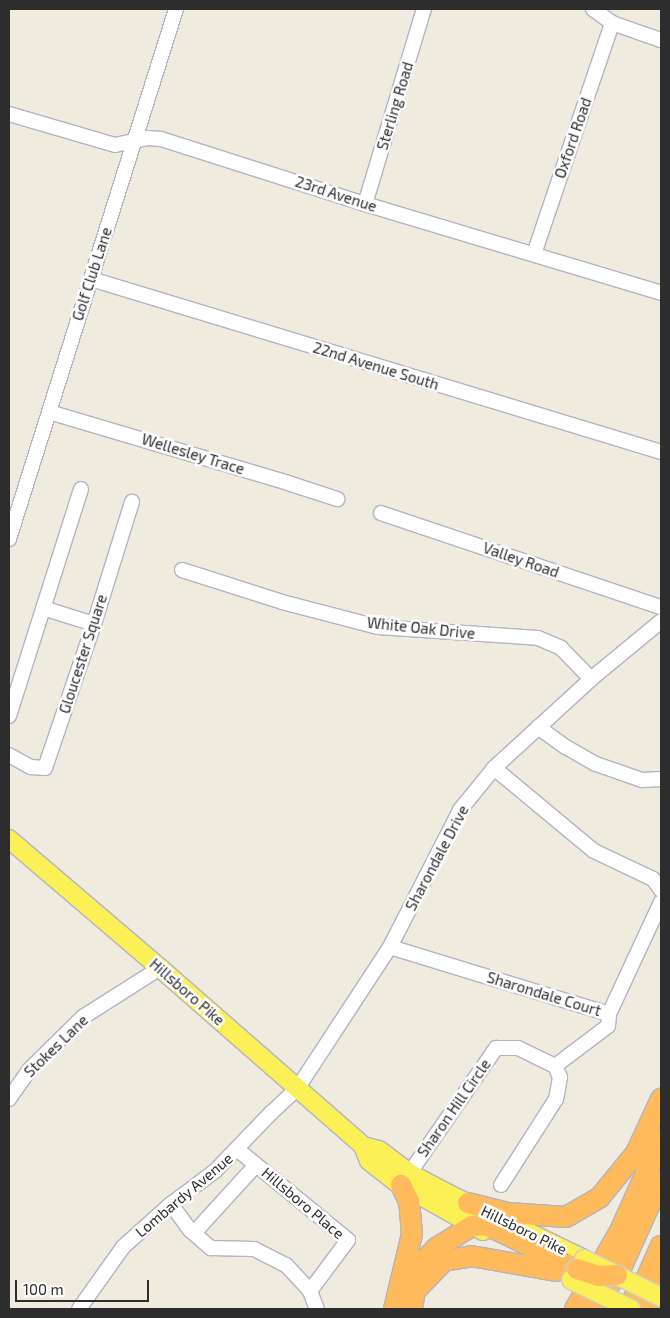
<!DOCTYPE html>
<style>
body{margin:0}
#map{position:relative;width:670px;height:1318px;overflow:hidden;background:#f0ebdf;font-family:"Exo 2",sans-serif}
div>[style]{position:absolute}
.roads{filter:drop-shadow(1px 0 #b3b3c2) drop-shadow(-1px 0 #b3b3c2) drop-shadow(0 1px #b3b3c2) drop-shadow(0 -1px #b3b3c2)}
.minor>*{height:14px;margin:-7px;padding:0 7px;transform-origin:7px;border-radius:7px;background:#fff}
.major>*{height:18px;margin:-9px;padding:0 9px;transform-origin:9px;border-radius:9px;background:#fcf057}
.highway>*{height:20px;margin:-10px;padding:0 10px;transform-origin:10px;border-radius:10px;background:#ffbb5b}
.bridges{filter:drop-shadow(1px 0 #cdcdcd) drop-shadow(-1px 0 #cdcdcd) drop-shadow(0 1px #cdcdcd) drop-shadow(0 -1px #cdcdcd)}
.major-bridge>*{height:18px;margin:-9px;padding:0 9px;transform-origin:9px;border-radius:9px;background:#fcf057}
.highway-bridge>*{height:20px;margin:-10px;padding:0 10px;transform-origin:10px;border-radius:10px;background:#ffbb5b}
span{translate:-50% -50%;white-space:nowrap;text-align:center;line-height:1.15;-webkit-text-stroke:5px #fff;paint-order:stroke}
.street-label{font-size:15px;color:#2d2d2d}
.frame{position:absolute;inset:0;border:10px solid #2d2d2d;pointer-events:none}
.scale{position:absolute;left:15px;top:1280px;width:134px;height:22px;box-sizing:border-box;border:2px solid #2d2d2d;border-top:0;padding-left:6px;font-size:15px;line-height:18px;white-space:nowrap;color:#2d2d2d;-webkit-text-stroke:4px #fff;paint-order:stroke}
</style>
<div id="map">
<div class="roads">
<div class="minor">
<i style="left:593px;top:9px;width:24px;rotate:36deg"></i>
<i style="left:612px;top:23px;width:52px;rotate:19.1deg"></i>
<i style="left:9px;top:114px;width:110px;rotate:16.3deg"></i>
<i style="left:115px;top:145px;width:34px;rotate:-12deg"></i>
<i style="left:148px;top:138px;width:13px;rotate:4deg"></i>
<i style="left:161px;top:139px;width:214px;rotate:17.7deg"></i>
<i style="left:365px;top:204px;width:309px;rotate:16.7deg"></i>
<i style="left:365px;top:204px;width:204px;rotate:-73.2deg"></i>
<i style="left:534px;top:254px;width:244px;rotate:-71.3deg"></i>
<i style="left:91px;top:279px;width:596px;rotate:16.88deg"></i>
<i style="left:49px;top:412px;width:249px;rotate:16.5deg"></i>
<i style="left:288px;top:483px;width:52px;rotate:18.1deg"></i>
<i style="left:381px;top:513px;width:295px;rotate:18.6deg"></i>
<i style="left:9px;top:539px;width:556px;rotate:-72.51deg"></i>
<i style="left:182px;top:570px;width:105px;rotate:17.7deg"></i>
<i style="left:282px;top:602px;width:99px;rotate:14.6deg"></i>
<i style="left:378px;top:627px;width:160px;rotate:3.9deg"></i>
<i style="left:538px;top:638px;width:25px;rotate:23deg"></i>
<i style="left:561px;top:648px;width:43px;rotate:45.9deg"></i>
<i style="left:43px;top:608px;width:53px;rotate:17.4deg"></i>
<i style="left:9px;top:716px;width:238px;rotate:-72.4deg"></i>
<i style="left:538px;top:727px;width:34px;rotate:36deg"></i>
<i style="left:566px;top:747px;width:34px;rotate:30deg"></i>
<i style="left:596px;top:764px;width:49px;rotate:19.2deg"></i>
<i style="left:642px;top:780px;width:19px;rotate:-3deg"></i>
<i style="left:9px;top:755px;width:25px;rotate:29deg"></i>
<i style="left:31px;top:767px;width:14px;rotate:4deg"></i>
<i style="left:45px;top:768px;width:152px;rotate:-71.2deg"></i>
<i style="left:94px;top:624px;width:128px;rotate:-72.7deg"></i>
<i style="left:494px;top:768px;width:130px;rotate:39.7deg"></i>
<i style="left:594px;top:851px;width:65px;rotate:25.4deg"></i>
<i style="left:653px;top:879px;width:14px;rotate:54deg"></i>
<i style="left:390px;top:947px;width:229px;rotate:17deg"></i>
<i style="left:555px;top:1066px;width:66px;rotate:-37deg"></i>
<i style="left:608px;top:1026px;width:12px;rotate:-85deg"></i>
<i style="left:609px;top:1014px;width:123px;rotate:-65.1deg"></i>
<i style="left:9px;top:1099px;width:35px;rotate:-55deg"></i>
<i style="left:29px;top:1070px;width:76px;rotate:-44.5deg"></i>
<i style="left:83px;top:1017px;width:91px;rotate:-32.5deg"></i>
<i style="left:238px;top:1150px;width:142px;rotate:39.3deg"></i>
<i style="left:348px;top:1240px;width:64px;rotate:126.7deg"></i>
<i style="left:404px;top:1181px;width:162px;rotate:-55.3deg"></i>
<i style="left:496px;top:1048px;width:22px"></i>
<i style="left:518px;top:1048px;width:41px;rotate:25.9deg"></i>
<i style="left:555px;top:1066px;width:12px;rotate:66deg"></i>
<i style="left:560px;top:1077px;width:22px;rotate:100deg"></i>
<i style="left:556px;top:1099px;width:102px;rotate:122.6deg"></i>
<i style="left:171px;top:1204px;width:32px;rotate:54deg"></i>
<i style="left:190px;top:1230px;width:28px;rotate:41deg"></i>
<i style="left:211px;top:1248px;width:43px;rotate:1.3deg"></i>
<i style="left:254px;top:1249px;width:36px;rotate:27deg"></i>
<i style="left:286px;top:1265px;width:35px;rotate:47deg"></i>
<i style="left:310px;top:1291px;width:19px;rotate:69deg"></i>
<i style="left:194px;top:1233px;width:92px;rotate:-47.6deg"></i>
<i style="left:79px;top:1309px;width:76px;rotate:-54.6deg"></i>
<i style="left:123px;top:1247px;width:64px;rotate:-41.9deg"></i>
<i style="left:171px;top:1204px;width:55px;rotate:-36.9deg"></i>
<i style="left:215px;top:1171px;width:81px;rotate:-46deg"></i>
<i style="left:271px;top:1113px;width:35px;rotate:-43deg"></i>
<i style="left:297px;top:1089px;width:170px;rotate:-56.8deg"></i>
<i style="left:390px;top:947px;width:154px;rotate:-62.9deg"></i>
<i style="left:460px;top:810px;width:54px;rotate:-51deg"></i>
<i style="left:494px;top:768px;width:132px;rotate:-42.5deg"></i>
<i style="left:591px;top:679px;width:91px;rotate:-39.6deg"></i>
</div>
<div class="major">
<i style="left:9px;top:839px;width:199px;rotate:40.5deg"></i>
<i style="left:160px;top:968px;width:270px;rotate:41.2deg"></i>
<i style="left:363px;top:1146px;width:16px;rotate:14deg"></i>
<i style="left:379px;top:1150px;width:38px;rotate:37deg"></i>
<i style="left:409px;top:1173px;width:43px;rotate:27.8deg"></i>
<i style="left:447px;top:1193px;width:152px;rotate:25.7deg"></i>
<i style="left:363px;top:1146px;width:16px;rotate:68deg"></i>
<i style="left:369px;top:1161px;width:34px;rotate:38deg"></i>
<i style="left:396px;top:1182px;width:100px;rotate:29.4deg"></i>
</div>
<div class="highway">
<i style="left:468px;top:1203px;width:41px;rotate:14deg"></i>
<i style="left:508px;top:1213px;width:58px;rotate:3.9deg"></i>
<i style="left:566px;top:1217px;width:39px;rotate:-30deg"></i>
<i style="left:600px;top:1197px;width:57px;rotate:-50.7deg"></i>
<i style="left:636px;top:1153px;width:60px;rotate:-65.2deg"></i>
<i style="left:398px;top:1295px;width:27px;rotate:-57deg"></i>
<i style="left:413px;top:1272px;width:33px;rotate:-46deg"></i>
<i style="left:436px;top:1248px;width:42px;rotate:-31.4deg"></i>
<i style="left:472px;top:1226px;width:13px;rotate:-4deg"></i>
<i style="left:485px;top:1225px;width:13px;rotate:23deg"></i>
<i style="left:497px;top:1230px;width:89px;rotate:26deg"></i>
<i style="left:394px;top:1309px;width:77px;rotate:-76.5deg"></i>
<i style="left:412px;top:1234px;width:32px;rotate:-95deg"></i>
<i style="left:409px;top:1202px;width:19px;rotate:-115deg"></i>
<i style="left:412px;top:1309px;width:18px;rotate:-81deg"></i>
<i style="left:415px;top:1291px;width:42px;rotate:-46deg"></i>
<i style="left:444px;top:1261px;width:27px;rotate:-10deg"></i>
<i style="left:471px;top:1256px;width:86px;rotate:10deg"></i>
<i style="left:575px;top:1309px;width:90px;rotate:-60deg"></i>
<i style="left:620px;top:1231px;width:101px;rotate:-66deg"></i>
<i style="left:593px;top:1309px;width:50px;rotate:-55.7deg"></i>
<i style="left:621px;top:1268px;width:97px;rotate:-65.6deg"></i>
<i style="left:627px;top:1309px;width:38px;rotate:-58deg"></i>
<i style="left:647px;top:1277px;width:34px;rotate:-66deg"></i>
<i style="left:647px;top:1309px;width:27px;rotate:-59deg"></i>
</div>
</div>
<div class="bridges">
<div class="major-bridge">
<i style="left:584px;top:1259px;width:86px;rotate:26.3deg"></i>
<i style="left:571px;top:1280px;width:67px;rotate:25.8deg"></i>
</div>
<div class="highway-bridge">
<i style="left:577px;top:1269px;width:23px;rotate:18deg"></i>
<i style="left:599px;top:1276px;width:18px;rotate:-3deg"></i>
</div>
</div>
<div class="street-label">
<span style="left:395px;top:106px;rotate:-73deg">Sterling Road</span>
<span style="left:573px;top:138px;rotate:-71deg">Oxford Road</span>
<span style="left:336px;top:194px;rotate:18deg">23rd Avenue</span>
<span style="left:92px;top:274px;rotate:-72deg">Golf Club Lane</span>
<span style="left:376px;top:366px;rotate:17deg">22nd Avenue South</span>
<span style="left:193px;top:454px;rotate:17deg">Wellesley Trace</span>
<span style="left:521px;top:560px;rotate:19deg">Valley Road</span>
<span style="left:421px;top:628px;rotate:6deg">White Oak Drive</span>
<span style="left:83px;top:654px;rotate:-72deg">Gloucester Square</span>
<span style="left:437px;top:858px;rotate:-62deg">Sharondale Drive</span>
<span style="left:187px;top:992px;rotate:41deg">Hillsboro Pike</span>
<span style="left:544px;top:994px;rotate:17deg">Sharondale Court</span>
<span style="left:56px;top:1046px;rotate:-44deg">Stokes Lane</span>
<span style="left:454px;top:1108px;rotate:-55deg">Sharon Hill Circle</span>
<span style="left:184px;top:1195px;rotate:-40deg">Lombardy Avenue</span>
<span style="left:303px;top:1203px;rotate:40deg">Hillsboro Place</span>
<span style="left:524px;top:1230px;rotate:26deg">Hillsboro Pike</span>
</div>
<div class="frame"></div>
<div class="scale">100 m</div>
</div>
